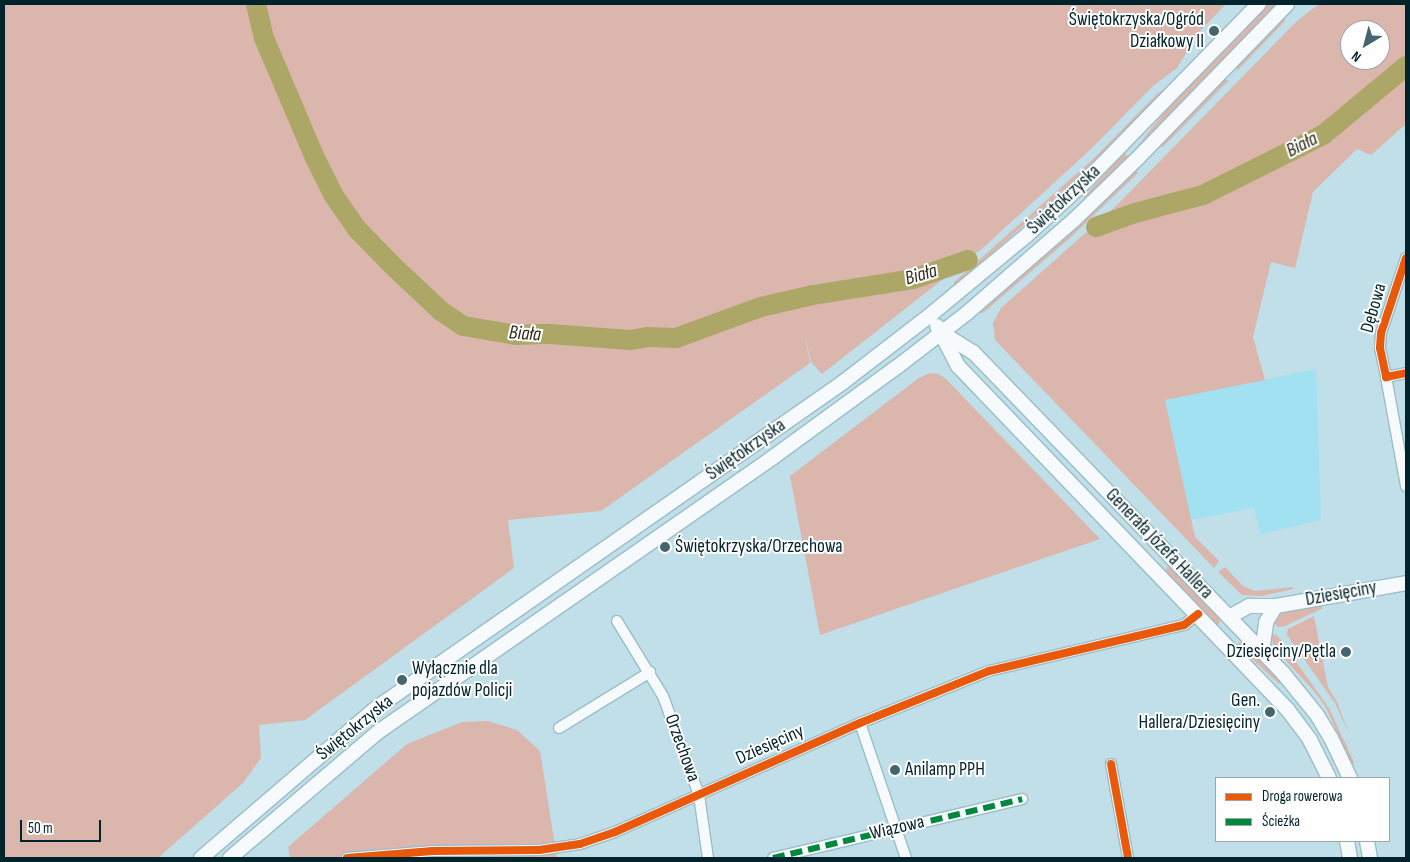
<!DOCTYPE html>
<meta charset="utf-8">
<style>
body{margin:0}
#map{position:relative;width:1410px;height:862px;overflow:hidden;background:#c0dfe8;font-family:"Sofia Sans Condensed",sans-serif}
div>[style]{position:absolute}
.built>*{inset:0;background:#a2e1f2}
.green>*{inset:0;background:#dbb6ac}
.river>*{height:20px;margin:-10px;padding:0 10px;transform-origin:10px;border-radius:10px;background:#aca767}
.roads{filter:drop-shadow(1px 0 #9abdc6) drop-shadow(-1px 0 #9abdc6) drop-shadow(0 1px #9abdc6) drop-shadow(0 -1px #9abdc6)}
.street>*{height:10px;margin:-5px;padding:0 5px;transform-origin:5px;border-radius:5px;background:#f6fafc}
.secondary>*{height:14px;margin:-7px;padding:0 7px;transform-origin:7px;border-radius:7px;background:#f6fafc}
.quiet>*{height:6px;margin-top:-3px;transform-origin:0;background:repeating-linear-gradient(90deg,#00873e 0 12px,transparent 0 18px)}
.cycleway>*{height:8px;margin:-4px;padding:0 4px;transform-origin:4px;border-radius:4px;background:#e8590c}
.dots>*{width:14px;height:14px;translate:-50% -50%;box-sizing:border-box;border:2px solid #fefefe;border-radius:50%}
span{translate:-50% -50%;white-space:nowrap;text-align:center;line-height:1.15;-webkit-text-stroke:4px #fefefe;paint-order:stroke}
.poi-label{font-size:19px;color:#01232b}
.right{translate:-100% -50%;text-align:right}
.left{translate:0 -50%;text-align:left}
.street-label{font-size:19px;color:#01232b}
.water-label{font-size:20px;color:#312c18;font-style:italic}
.frame{position:absolute;inset:0;border:5px solid #01232b;pointer-events:none}
.legend{position:absolute;left:1215px;top:777px;width:175px;height:65px;box-sizing:border-box;background:#fefefe;border:1px solid #99a6aa;margin:0;padding:6px 9px;list-style:none;font-size:15px;color:#01232b}
.legend li{display:flex;align-items:center;gap:10px;height:25px}
.legend b{width:25px;border:1px solid #99a6aa}
.north{position:absolute;left:1340px;top:20px;width:50px;height:50px;box-sizing:border-box;background:#fefefe;border:1px solid #99a6aa;border-radius:50%;rotate:217deg;font-size:14px;font-weight:700;line-height:20px;text-align:center;color:#01232b}
.north::after{content:'';display:block;margin:auto;width:18px;height:22px;background:#44656d;clip-path:polygon(50% 0,100% 100%,50% 72%,0 100%)}
.scale{position:absolute;left:20px;top:820px;width:81px;height:22px;box-sizing:border-box;border:2px solid #01232b;border-top:0;padding-left:6px;font-size:15px;line-height:18px;white-space:nowrap;color:#01232b;-webkit-text-stroke:4px #fefefe;paint-order:stroke}
</style>
<div id="map">
<div class="built">
<i style="clip-path:polygon(1316px 369px,1321px 520px,1261px 534px,1254px 508px,1191px 520px,1165px 400px)"></i>
</div>
<div class="green">
<i style="clip-path:polygon(4px 4px,1226px 4px,1199px 32px,1177px 68px,1154px 85px,1091px 149px,984px 247px,822px 374px,811px 362px,805px 336px,810px 363px,601px 511px,508px 520px,514px 568px,305px 720px,259px 725px,261px 758px,243px 783px,158px 858px,4px 858px)"></i>
<i style="clip-path:polygon(1268px 4px,1274px 4px,1274px 8px,1136px 148px,1166px 110px)"></i>
<i style="clip-path:polygon(evenodd,1319px 4px,1406px 4px,1406px 124px,1371px 155px,1357px 149px,1313px 192px,1295px 268px,1271px 262px,1253px 337px,1265px 380px,1165px 400px,1195px 537px,1219px 561px,1214px 568px,995px 340px,993px 323px,1001px 308px,1119px 203px,1297px 21px,1319px 4px,1350px 30px,1380px 30px,1380px 60px,1350px 60px,1350px 30px)"></i>
<i style="clip-path:polygon(1285px 17px,1285px 21px,1237px 71px,1237px 66px)"></i>
<i style="clip-path:polygon(1223px 80px,1229px 80px,1162px 148px,1162px 143px)"></i>
<i style="clip-path:polygon(1172px 83px,1094px 163px,954px 287px,954px 282px,1093px 159px,1155px 96px)"></i>
<i style="clip-path:polygon(1124px 153px,1129px 157px,1086px 200px,1084px 197px)"></i>
<i style="clip-path:polygon(1134px 172px,1139px 172px,1070px 238px,983px 313px,977px 313px)"></i>
<i style="clip-path:polygon(930px 373px,939px 374px,946px 379px,1100px 539px,820px 635px,790px 476px,919px 378px)"></i>
<i style="clip-path:polygon(1168px 566px,1221px 618px,1218px 626px,1165px 570px)"></i>
<i style="clip-path:polygon(1225px 567px,1243px 586px,1255px 591px,1293px 587px,1293px 589px,1262px 596px,1242px 595px,1218px 572px)"></i>
<i style="clip-path:polygon(1315px 604px,1323px 608px,1285px 626px,1278px 627px,1273px 622px,1284px 612px)"></i>
<i style="clip-path:polygon(1314px 616px,1328px 687px,1337px 702px,1350px 736px,1335px 703px,1287px 635px,1288px 629px)"></i>
<i style="clip-path:polygon(1270px 634px,1277px 635px,1329px 708px,1354px 762px,1353px 766px,1325px 706px,1313px 690px,1275px 649px)"></i>
<i style="clip-path:polygon(1242px 640px,1281px 681px,1279px 684px,1237px 645px)"></i>
<i style="clip-path:polygon(488px 721px,517px 730px,540px 751px,557px 858px,290px 858px,288px 847px,407px 744px,462px 722px)"></i>
</div>
<div class="river">
<i style="left:256px;top:4px;width:35px;rotate:77deg"></i>
<i style="left:264px;top:38px;width:130px;rotate:67deg"></i>
<i style="left:315px;top:158px;width:42px;rotate:63.4deg"></i>
<i style="left:334px;top:196px;width:40px;rotate:55.1deg"></i>
<i style="left:357px;top:229px;width:50px;rotate:45.8deg"></i>
<i style="left:392px;top:265px;width:67px;rotate:43.2deg"></i>
<i style="left:441px;top:311px;width:27px;rotate:34deg"></i>
<i style="left:463px;top:326px;width:54px;rotate:9.6deg"></i>
<i style="left:516px;top:335px;width:34px;rotate:-2deg"></i>
<i style="left:550px;top:334px;width:80px;rotate:4.3deg"></i>
<i style="left:630px;top:340px;width:18px;rotate:-9deg"></i>
<i style="left:648px;top:337px;width:28px;rotate:2deg"></i>
<i style="left:676px;top:338px;width:90px;rotate:-20deg"></i>
<i style="left:761px;top:307px;width:53px;rotate:-13deg"></i>
<i style="left:813px;top:295px;width:101px;rotate:-9.1deg"></i>
<i style="left:913px;top:279px;width:58px;rotate:-19.1deg"></i>
<i style="left:1096px;top:227px;width:41px;rotate:-19.7deg"></i>
<i style="left:1135px;top:213px;width:70px;rotate:-14.8deg"></i>
<i style="left:1203px;top:195px;width:134px;rotate:-26.6deg"></i>
<i style="left:1323px;top:135px;width:108px;rotate:-39.7deg"></i>
</div>
<div class="roads">
<div class="street">
<i style="left:1406px;top:258px;width:79px;rotate:108.4deg"></i>
<i style="left:1381px;top:333px;width:15px;rotate:94deg"></i>
<i style="left:1380px;top:348px;width:30px;rotate:78deg"></i>
<i style="left:1386px;top:377px;width:20px;rotate:-11deg"></i>
<i style="left:1386px;top:377px;width:111px;rotate:79.6deg"></i>
<i style="left:617px;top:621px;width:88px;rotate:58.5deg"></i>
<i style="left:663px;top:696px;width:105px;rotate:70deg"></i>
<i style="left:699px;top:795px;width:64px;rotate:81.9deg"></i>
<i style="left:860px;top:723px;width:143px;rotate:71.2deg"></i>
<i style="left:559px;top:728px;width:107px;rotate:-31.6deg"></i>
<i style="left:1111px;top:764px;width:96px;rotate:79.7deg"></i>
<i style="left:347px;top:858px;width:86px;rotate:-4.7deg"></i>
<i style="left:433px;top:851px;width:106px;rotate:-0.5deg"></i>
<i style="left:539px;top:850px;width:41px;rotate:-8.3deg"></i>
<i style="left:580px;top:844px;width:37px;rotate:-19deg"></i>
<i style="left:615px;top:832px;width:268px;rotate:-24deg"></i>
<i style="left:860px;top:723px;width:139px;rotate:-22deg"></i>
<i style="left:989px;top:671px;width:200px;rotate:-13.3deg"></i>
<i style="left:1184px;top:625px;width:18px;rotate:-38deg"></i>
<i style="left:773px;top:858px;width:256px;rotate:-13.3deg"></i>
</div>
<div class="secondary">
<i style="left:937px;top:326px;width:45px;rotate:62.3deg"></i>
<i style="left:958px;top:366px;width:475px;rotate:46.2deg"></i>
<i style="left:1287px;top:709px;width:39px;rotate:53deg"></i>
<i style="left:1310px;top:740px;width:42px;rotate:63.4deg"></i>
<i style="left:942px;top:333px;width:36px;rotate:32deg"></i>
<i style="left:973px;top:352px;width:446px;rotate:46deg"></i>
<i style="left:1283px;top:673px;width:54px;rotate:51deg"></i>
<i style="left:1317px;top:715px;width:27px;rotate:59deg"></i>
<i style="left:1331px;top:738px;width:44px;rotate:64.6deg"></i>
<i style="left:1229px;top:617px;width:23px;rotate:-29deg"></i>
<i style="left:1249px;top:606px;width:27px"></i>
<i style="left:1276px;top:606px;width:132px;rotate:-10deg"></i>
<i style="left:1262px;top:652px;width:30px;rotate:-82deg"></i>
<i style="left:1266px;top:622px;width:19px;rotate:-58deg"></i>
<i style="left:1347px;top:841px;width:17px;rotate:80deg"></i>
<i style="left:1367px;top:841px;width:17px;rotate:80deg"></i>
<i style="left:201px;top:858px;width:229px;rotate:-40.6deg"></i>
<i style="left:375px;top:709px;width:570px;rotate:-34.92deg"></i>
<i style="left:842px;top:383px;width:110px;rotate:-37.6deg"></i>
<i style="left:929px;top:316px;width:127px;rotate:-39.6deg"></i>
<i style="left:1027px;top:235px;width:81px;rotate:-42.5deg"></i>
<i style="left:1087px;top:180px;width:246px;rotate:-45.7deg"></i>
<i style="left:230px;top:858px;width:194px;rotate:-40.4deg"></i>
<i style="left:378px;top:732px;width:480px;rotate:-34.8deg"></i>
<i style="left:772px;top:458px;width:155px;rotate:-36.1deg"></i>
<i style="left:897px;top:367px;width:88px;rotate:-37.6deg"></i>
<i style="left:967px;top:313px;width:142px;rotate:-41deg"></i>
<i style="left:1074px;top:220px;width:89px;rotate:-44.1deg"></i>
<i style="left:1138px;top:158px;width:214px;rotate:-45.9deg"></i>
</div>
</div>
<div class="quiet">
<i style="left:773px;top:858px;width:256px;rotate:-13.3deg"></i>
</div>
<div class="cycleway">
<i style="left:1406px;top:258px;width:79px;rotate:108.4deg"></i>
<i style="left:1381px;top:333px;width:15px;rotate:94deg"></i>
<i style="left:1380px;top:348px;width:30px;rotate:78deg"></i>
<i style="left:1386px;top:377px;width:20px;rotate:-11deg"></i>
<i style="left:1111px;top:764px;width:96px;rotate:79.7deg"></i>
<i style="left:347px;top:858px;width:86px;rotate:-4.7deg"></i>
<i style="left:433px;top:851px;width:106px;rotate:-0.5deg"></i>
<i style="left:539px;top:850px;width:41px;rotate:-8.3deg"></i>
<i style="left:580px;top:844px;width:37px;rotate:-19deg"></i>
<i style="left:615px;top:832px;width:268px;rotate:-24deg"></i>
<i style="left:860px;top:723px;width:139px;rotate:-22deg"></i>
<i style="left:989px;top:671px;width:200px;rotate:-13.3deg"></i>
<i style="left:1184px;top:625px;width:18px;rotate:-38deg"></i>
</div>
<div class="dots">
<i style="left:1214px;top:31px;background:#44656d"></i>
<i style="left:665px;top:547px;background:#44656d"></i>
<i style="left:1346px;top:652px;background:#44656d"></i>
<i style="left:402px;top:680px;background:#44656d"></i>
<i style="left:1270px;top:712px;background:#44656d"></i>
<i style="left:895px;top:770px;background:#44656d"></i>
</div>
<div class="poi-label">
<span class="right" style="left:1204px;top:31px">Świętokrzyska/Ogród<br>Działkowy II</span>
<span class="left" style="left:675px;top:547px">Świętokrzyska/Orzechowa</span>
<span class="right" style="left:1336px;top:652px">Dziesięciny/Pętla</span>
<span class="left" style="left:412px;top:680px">Wyłącznie dla<br>pojazdów Policji</span>
<span class="right" style="left:1260px;top:712px">Gen.<br>Hallera/Dziesięciny</span>
<span class="left" style="left:905px;top:770px">Anilamp PPH</span>
</div>
<div class="street-label">
<span style="left:1064px;top:200px;rotate:-43deg">Świętokrzyska</span>
<span style="left:1374px;top:308px;rotate:-74deg">Dębowa</span>
<span style="left:746px;top:450px;rotate:-35deg">Świętokrzyska</span>
<span style="left:1159px;top:544px;rotate:46deg">Generała Józefa Hallera</span>
<span style="left:1341px;top:594px;rotate:-10deg">Dziesięciny</span>
<span style="left:355px;top:728px;rotate:-39deg">Świętokrzyska</span>
<span style="left:770px;top:745px;rotate:-24deg">Dziesięciny</span>
<span style="left:682px;top:748px;rotate:70deg">Orzechowa</span>
<span style="left:897px;top:828px;rotate:-13deg">Wiązowa</span>
</div>
<div class="water-label">
<span style="left:1302px;top:145px;rotate:-27deg">Biała</span>
<span style="left:921px;top:275px;rotate:-16deg">Biała</span>
<span style="left:525px;top:334px;rotate:4deg">Biała</span>
</div>
<div class="frame"></div>
<ul class="legend">
<li><b style="height:6px;background:#e8590c"></b>Droga rowerowa</li>
<li><b style="height:6px;background:#00873e"></b>Ścieżka</li>
</ul>
<div class="north">N</div>
<div class="scale">50 m</div>
</div>
